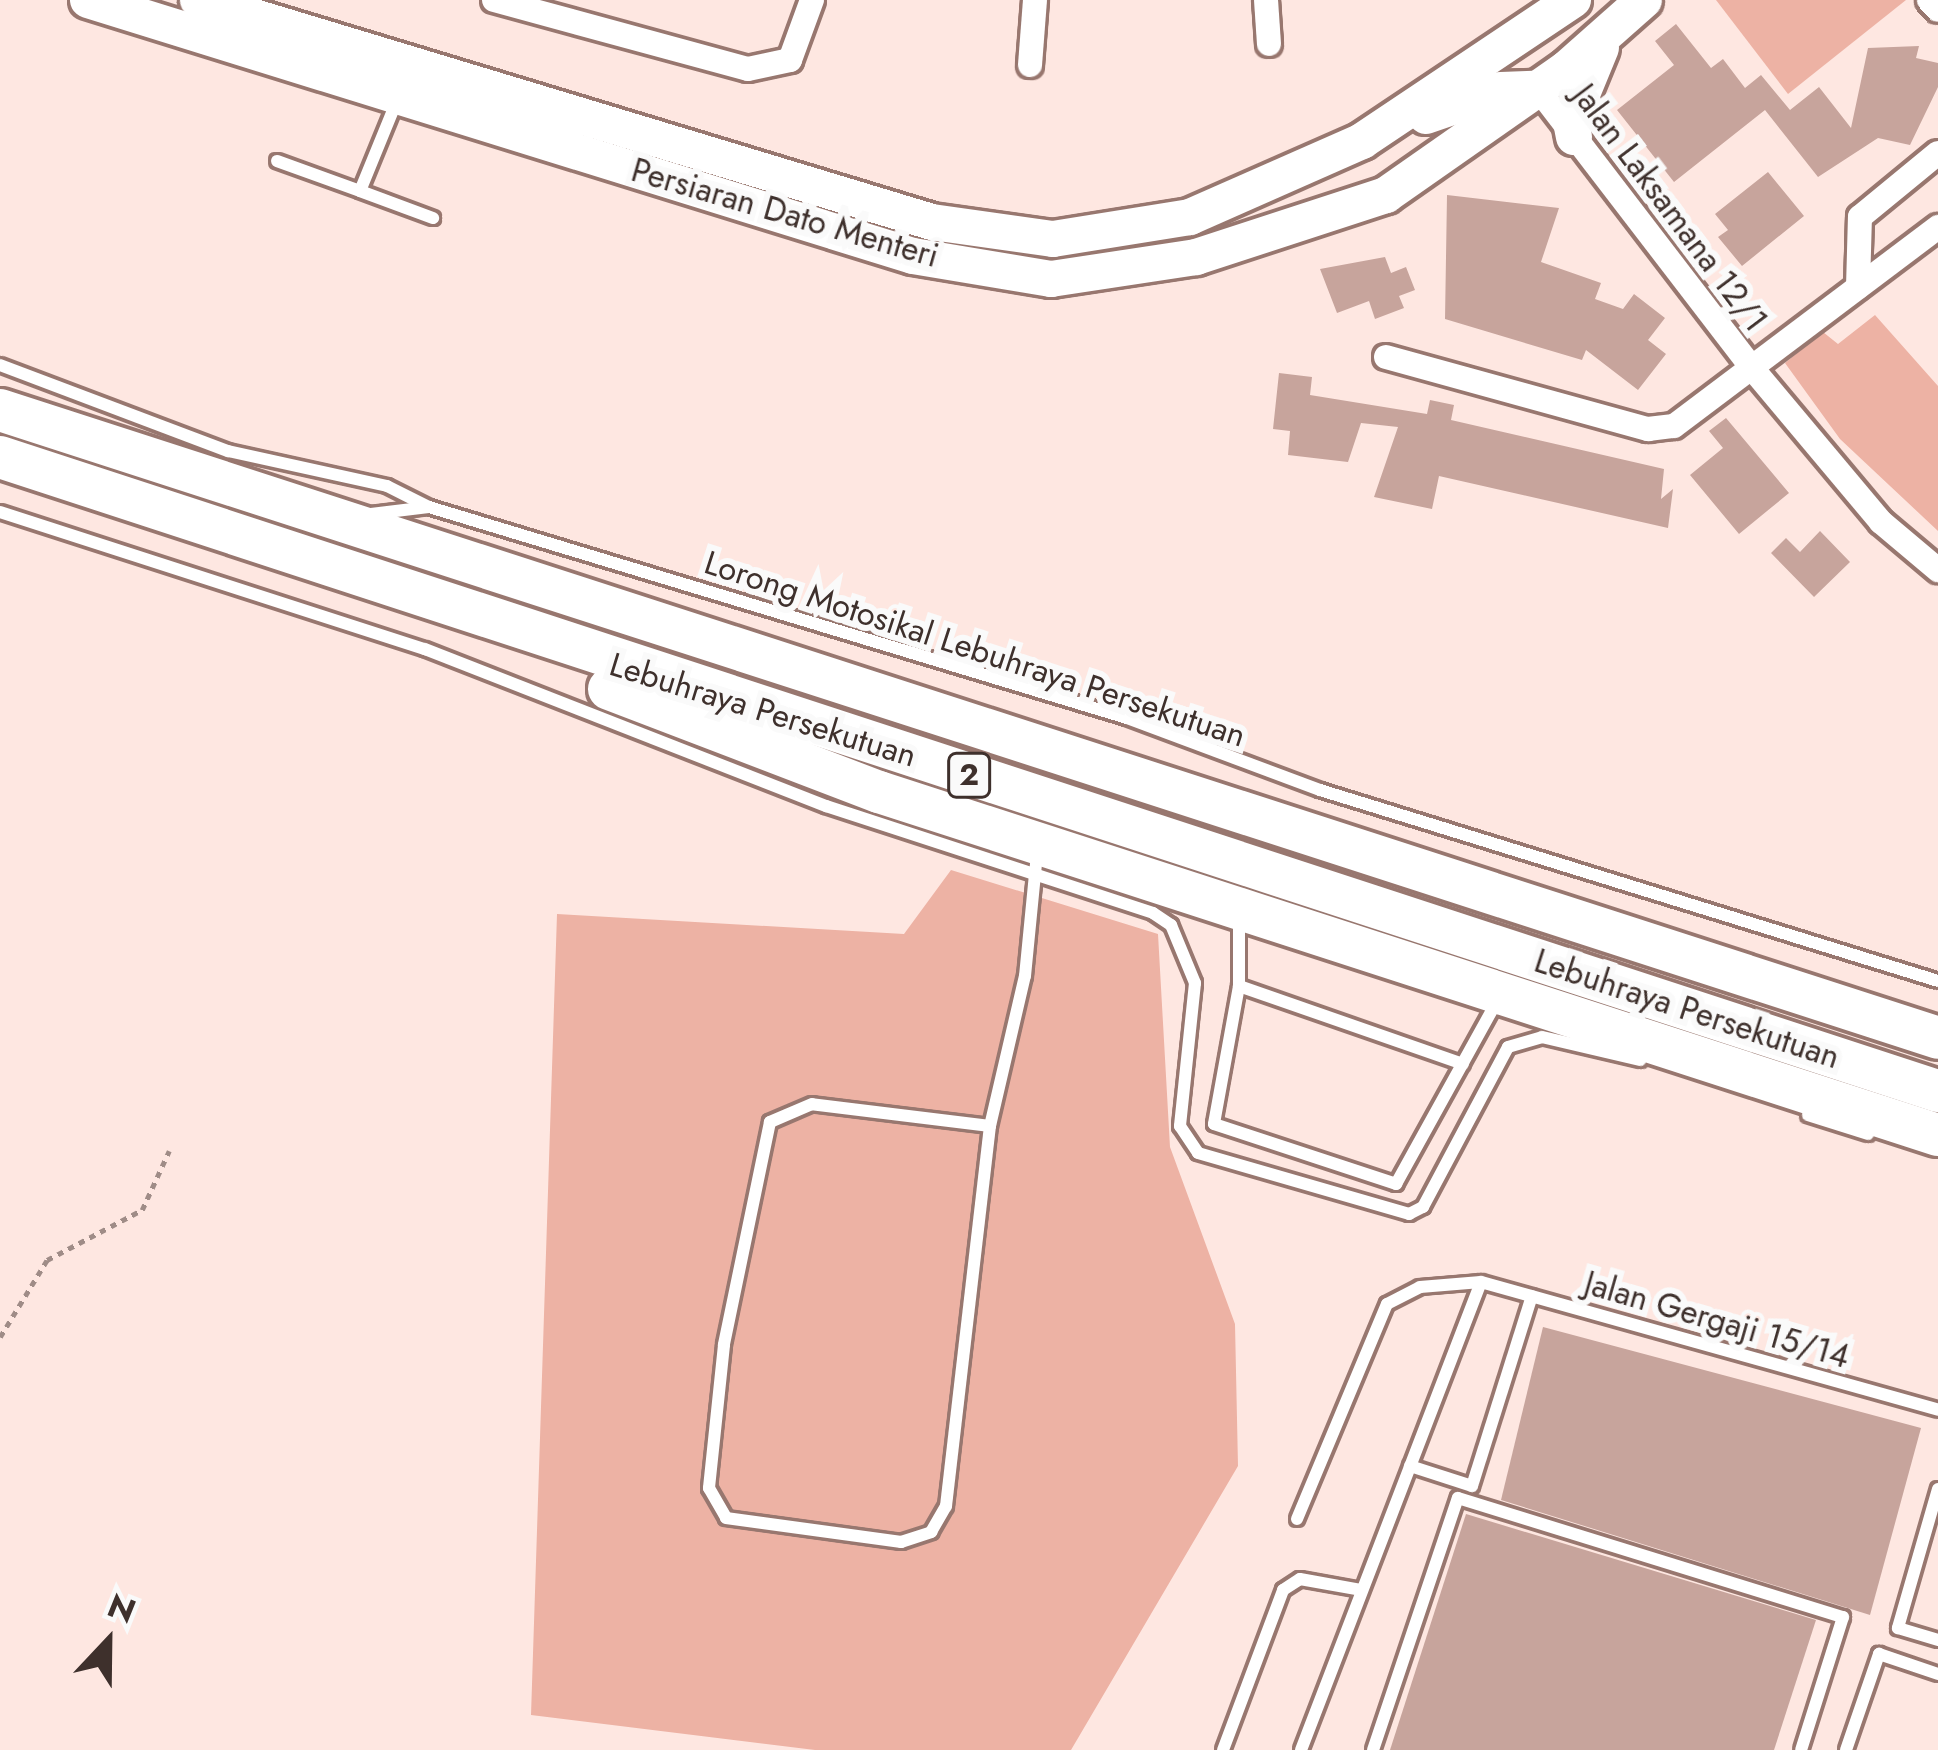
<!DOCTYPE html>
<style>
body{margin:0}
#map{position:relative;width:1938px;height:1750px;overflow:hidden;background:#fee7e1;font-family:Jost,sans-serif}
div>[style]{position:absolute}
.green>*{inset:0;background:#edb2a4}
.building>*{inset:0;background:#c7a49c}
.path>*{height:4.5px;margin-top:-2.25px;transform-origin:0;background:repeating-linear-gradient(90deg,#9f8c87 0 6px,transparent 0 12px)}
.roads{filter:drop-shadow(3px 0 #98776f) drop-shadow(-3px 0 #98776f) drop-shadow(0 3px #98776f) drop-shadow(0 -3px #98776f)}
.lane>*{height:12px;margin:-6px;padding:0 6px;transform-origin:6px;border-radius:6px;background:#fff}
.street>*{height:24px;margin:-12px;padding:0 12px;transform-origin:12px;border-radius:12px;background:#fff}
.primary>*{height:36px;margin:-18px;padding:0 18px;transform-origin:18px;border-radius:18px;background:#fff}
.highway>*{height:42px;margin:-21px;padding:0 21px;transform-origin:21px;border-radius:21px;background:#fff}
span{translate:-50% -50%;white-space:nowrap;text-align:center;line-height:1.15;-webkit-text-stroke:12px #fafafa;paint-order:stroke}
.shield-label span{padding:3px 9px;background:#fafafa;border:3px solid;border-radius:9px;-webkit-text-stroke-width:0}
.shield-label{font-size:30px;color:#3e302c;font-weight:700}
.street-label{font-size:33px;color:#3e302c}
.north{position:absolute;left:48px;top:1582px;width:120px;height:120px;-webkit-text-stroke:9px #fafafa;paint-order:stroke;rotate:22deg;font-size:33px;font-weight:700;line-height:48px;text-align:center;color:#3e302c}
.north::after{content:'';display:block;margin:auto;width:42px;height:54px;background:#3e302c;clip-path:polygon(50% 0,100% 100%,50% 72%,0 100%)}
</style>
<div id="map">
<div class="green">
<i style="clip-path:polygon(1716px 0,1906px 0,1788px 94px)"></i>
<i style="clip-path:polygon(1875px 315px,1938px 386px,1938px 531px,1840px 439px,1785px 363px,1823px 332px,1838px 344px)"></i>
<i style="clip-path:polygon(951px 870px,1158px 934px,1170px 1147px,1235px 1324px,1238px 1466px,1071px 1750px,815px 1750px,531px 1715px,557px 914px,904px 934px)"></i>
</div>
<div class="building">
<i style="clip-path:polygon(1676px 24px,1711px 68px,1723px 59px,1745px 88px,1761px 75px,1790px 110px,1819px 87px,1851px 128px,1868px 48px,1919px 46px,1916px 58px,1938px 63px,1938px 87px,1910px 145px,1878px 138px,1818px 177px,1765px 110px,1674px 182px,1617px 110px,1674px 65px,1655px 41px)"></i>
<i style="clip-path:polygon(1768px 172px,1804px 216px,1742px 266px,1718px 237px,1728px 230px,1715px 214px)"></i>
<i style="clip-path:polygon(1447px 195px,1559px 208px,1541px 262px,1601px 283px,1595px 299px,1623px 309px,1634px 294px,1665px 318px,1648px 340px,1666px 354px,1638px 390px,1586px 350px,1582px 360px,1445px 319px)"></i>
<i style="clip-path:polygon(1385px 257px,1391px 273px,1406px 267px,1415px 290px,1399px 296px,1404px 308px,1375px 319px,1369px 301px,1337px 313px,1320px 269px)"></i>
<i style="clip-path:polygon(1279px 373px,1312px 377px,1310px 395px,1427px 414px,1430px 400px,1454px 405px,1451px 420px,1664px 469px,1661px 499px,1673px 489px,1668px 528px,1439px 476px,1432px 509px,1374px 497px,1398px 427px,1361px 423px,1348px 462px,1288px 455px,1290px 431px,1273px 429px)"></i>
<i style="clip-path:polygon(1726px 418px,1789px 493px,1739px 534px,1690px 475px,1723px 448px,1709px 431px)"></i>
<i style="clip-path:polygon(1820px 531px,1850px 562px,1814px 597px,1771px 553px,1786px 538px,1800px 552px)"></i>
<i style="clip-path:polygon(1543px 1327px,1921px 1428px,1870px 1615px,1501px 1500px)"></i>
<i style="clip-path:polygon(1466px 1514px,1816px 1620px,1774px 1750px,1390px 1750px)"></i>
</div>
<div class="path">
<i style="left:0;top:1337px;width:90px;rotate:-58.6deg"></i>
<i style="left:47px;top:1260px;width:107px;rotate:-27.8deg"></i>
<i style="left:142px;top:1210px;width:65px;rotate:-65.4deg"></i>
</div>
<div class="roads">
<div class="lane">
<i style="left:398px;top:98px;width:100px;rotate:112.2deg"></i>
<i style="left:360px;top:191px;width:78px;rotate:20.3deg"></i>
<i style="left:277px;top:161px;width:88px;rotate:19.9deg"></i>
<i style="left:0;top:365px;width:244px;rotate:20.7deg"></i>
<i style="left:228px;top:451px;width:163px;rotate:12.4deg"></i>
<i style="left:387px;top:486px;width:47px;rotate:26.6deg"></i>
<i style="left:429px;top:507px;width:729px;rotate:16.82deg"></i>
<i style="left:1127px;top:718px;width:206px;rotate:20.5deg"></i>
<i style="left:1320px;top:790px;width:647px;rotate:17.17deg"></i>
<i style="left:0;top:512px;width:447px;rotate:17.9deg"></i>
<i style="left:425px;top:649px;width:431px;rotate:21.4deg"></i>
<i style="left:826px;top:806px;width:344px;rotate:18.1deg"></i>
<i style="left:1153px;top:913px;width:22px;rotate:34deg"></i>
<i style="left:1171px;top:925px;width:63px;rotate:67.5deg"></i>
<i style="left:1195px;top:983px;width:144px;rotate:96deg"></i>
<i style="left:1180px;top:1126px;width:32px;rotate:56deg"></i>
<i style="left:1198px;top:1153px;width:220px;rotate:16.1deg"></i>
<i style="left:1409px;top:1214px;width:16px;rotate:-27deg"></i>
<i style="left:1423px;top:1207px;width:181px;rotate:-62deg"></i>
<i style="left:1508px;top:1047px;width:35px;rotate:-16deg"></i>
<i style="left:1542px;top:1037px;width:101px;rotate:13.2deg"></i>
<i style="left:371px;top:514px;width:58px;rotate:-6.9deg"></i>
<i style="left:1239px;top:919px;width:67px;rotate:90deg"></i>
<i style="left:1239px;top:986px;width:140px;rotate:100.3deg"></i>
<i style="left:1214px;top:1124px;width:192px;rotate:18.2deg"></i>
<i style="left:1396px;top:1184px;width:211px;rotate:-61.1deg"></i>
<i style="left:1239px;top:986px;width:237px;rotate:19.2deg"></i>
<i style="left:1808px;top:1115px;width:63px;rotate:17.6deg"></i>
<i style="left:990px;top:1126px;width:179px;rotate:-173deg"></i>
<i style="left:812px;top:1104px;width:46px;rotate:156.8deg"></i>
<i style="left:770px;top:1122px;width:228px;rotate:101.7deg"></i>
<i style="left:724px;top:1345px;width:144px;rotate:96deg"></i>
<i style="left:709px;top:1488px;width:34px;rotate:60deg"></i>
<i style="left:726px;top:1518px;width:177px;rotate:7.8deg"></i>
<i style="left:901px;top:1542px;width:32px;rotate:-18deg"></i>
<i style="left:931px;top:1532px;width:30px;rotate:-60deg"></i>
<i style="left:946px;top:1506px;width:383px;rotate:-83.4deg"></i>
<i style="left:990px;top:1126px;width:154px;rotate:-76.9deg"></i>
<i style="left:1025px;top:976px;width:113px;rotate:-84.4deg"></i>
<i style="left:1410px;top:1466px;width:65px;rotate:17.9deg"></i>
<i style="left:1472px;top:1486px;width:199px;rotate:-72.5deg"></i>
<i style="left:1938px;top:1489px;width:145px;rotate:106.1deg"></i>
<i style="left:1898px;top:1628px;width:42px;rotate:16.7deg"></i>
<i style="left:1297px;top:1519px;width:233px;rotate:-67.3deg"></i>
<i style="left:1387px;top:1304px;width:37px;rotate:-27deg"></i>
<i style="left:1420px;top:1287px;width:61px;rotate:-4.7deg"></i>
<i style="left:1223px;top:1750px;width:171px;rotate:-69.4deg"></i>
<i style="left:1283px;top:1590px;width:20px;rotate:-33deg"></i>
<i style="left:1300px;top:1579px;width:63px;rotate:10.1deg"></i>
<i style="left:1301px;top:1750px;width:501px;rotate:-68.96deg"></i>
<i style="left:1481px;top:1282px;width:475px;rotate:15.6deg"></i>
<i style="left:1373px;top:1750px;width:266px;rotate:-71.4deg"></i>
<i style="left:1458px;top:1498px;width:403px;rotate:17.2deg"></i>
<i style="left:1843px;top:1617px;width:139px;rotate:107.5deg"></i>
<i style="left:1846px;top:1750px;width:102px;rotate:-71deg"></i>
<i style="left:1879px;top:1654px;width:62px;rotate:18.7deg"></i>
</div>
<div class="street">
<i style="left:494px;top:0;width:263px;rotate:15.2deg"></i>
<i style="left:748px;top:69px;width:43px;rotate:-12.1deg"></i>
<i style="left:790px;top:60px;width:64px;rotate:-69.9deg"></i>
<i style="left:1266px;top:0;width:44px;rotate:86.1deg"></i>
<i style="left:1929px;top:0;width:13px;rotate:48deg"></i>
<i style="left:1030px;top:65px;width:65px;rotate:-85.6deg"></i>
<i style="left:1538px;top:89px;width:350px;rotate:52.5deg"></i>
<i style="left:1751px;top:367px;width:202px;rotate:50deg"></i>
<i style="left:1881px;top:522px;width:75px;rotate:40.1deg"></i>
<i style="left:1858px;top:287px;width:70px;rotate:-88.4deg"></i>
<i style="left:1860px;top:217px;width:101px;rotate:-39.4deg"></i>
<i style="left:1386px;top:357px;width:272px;rotate:15.4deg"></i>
<i style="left:1648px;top:429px;width:26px;rotate:-7deg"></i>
<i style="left:1674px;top:426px;width:331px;rotate:-37deg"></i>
</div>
<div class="primary">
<i style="left:88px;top:0;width:864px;rotate:17.24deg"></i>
<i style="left:913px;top:256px;width:140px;rotate:9.5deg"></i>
<i style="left:1051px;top:279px;width:147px;rotate:-8.6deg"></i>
<i style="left:1196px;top:257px;width:200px;rotate:-18.1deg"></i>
<i style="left:1386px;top:195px;width:220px;rotate:-35deg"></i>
<i style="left:1566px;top:69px;width:104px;rotate:-41.5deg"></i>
<i style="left:198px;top:0;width:767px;rotate:16.83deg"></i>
<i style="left:932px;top:222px;width:122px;rotate:8deg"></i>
<i style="left:1053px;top:239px;width:139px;rotate:-9.1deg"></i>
<i style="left:1190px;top:217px;width:188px;rotate:-23.8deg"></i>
<i style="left:1362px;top:141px;width:254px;rotate:-33.8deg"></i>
<i style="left:1426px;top:116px;width:79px;rotate:-19.1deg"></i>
<i style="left:1501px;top:90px;width:33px;rotate:-2deg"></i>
<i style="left:1574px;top:137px;width:16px;rotate:-101deg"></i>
<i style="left:1571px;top:121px;width:79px;rotate:-67.7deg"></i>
</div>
<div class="highway">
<i style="left:0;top:410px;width:2037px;rotate:17.95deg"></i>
<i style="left:0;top:457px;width:2039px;rotate:18.12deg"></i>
<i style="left:609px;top:689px;width:289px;rotate:20.9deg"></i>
<i style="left:879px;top:792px;width:1113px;rotate:17.95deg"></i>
</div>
</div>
<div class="shield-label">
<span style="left:969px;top:775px">2</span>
</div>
<div class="street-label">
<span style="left:1670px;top:208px;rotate:53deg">Jalan Laksamana 12/1</span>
<span style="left:785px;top:213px;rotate:16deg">Persiaran Dato Menteri</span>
<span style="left:975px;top:649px;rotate:18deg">Lorong Motosikal Lebuhraya Persekutuan</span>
<span style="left:763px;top:710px;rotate:17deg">Lebuhraya Persekutuan</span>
<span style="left:1687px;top:1009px;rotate:18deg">Lebuhraya Persekutuan</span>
<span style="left:1717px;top:1320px;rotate:16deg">Jalan Gergaji 15/14</span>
</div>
<div class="north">N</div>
</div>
